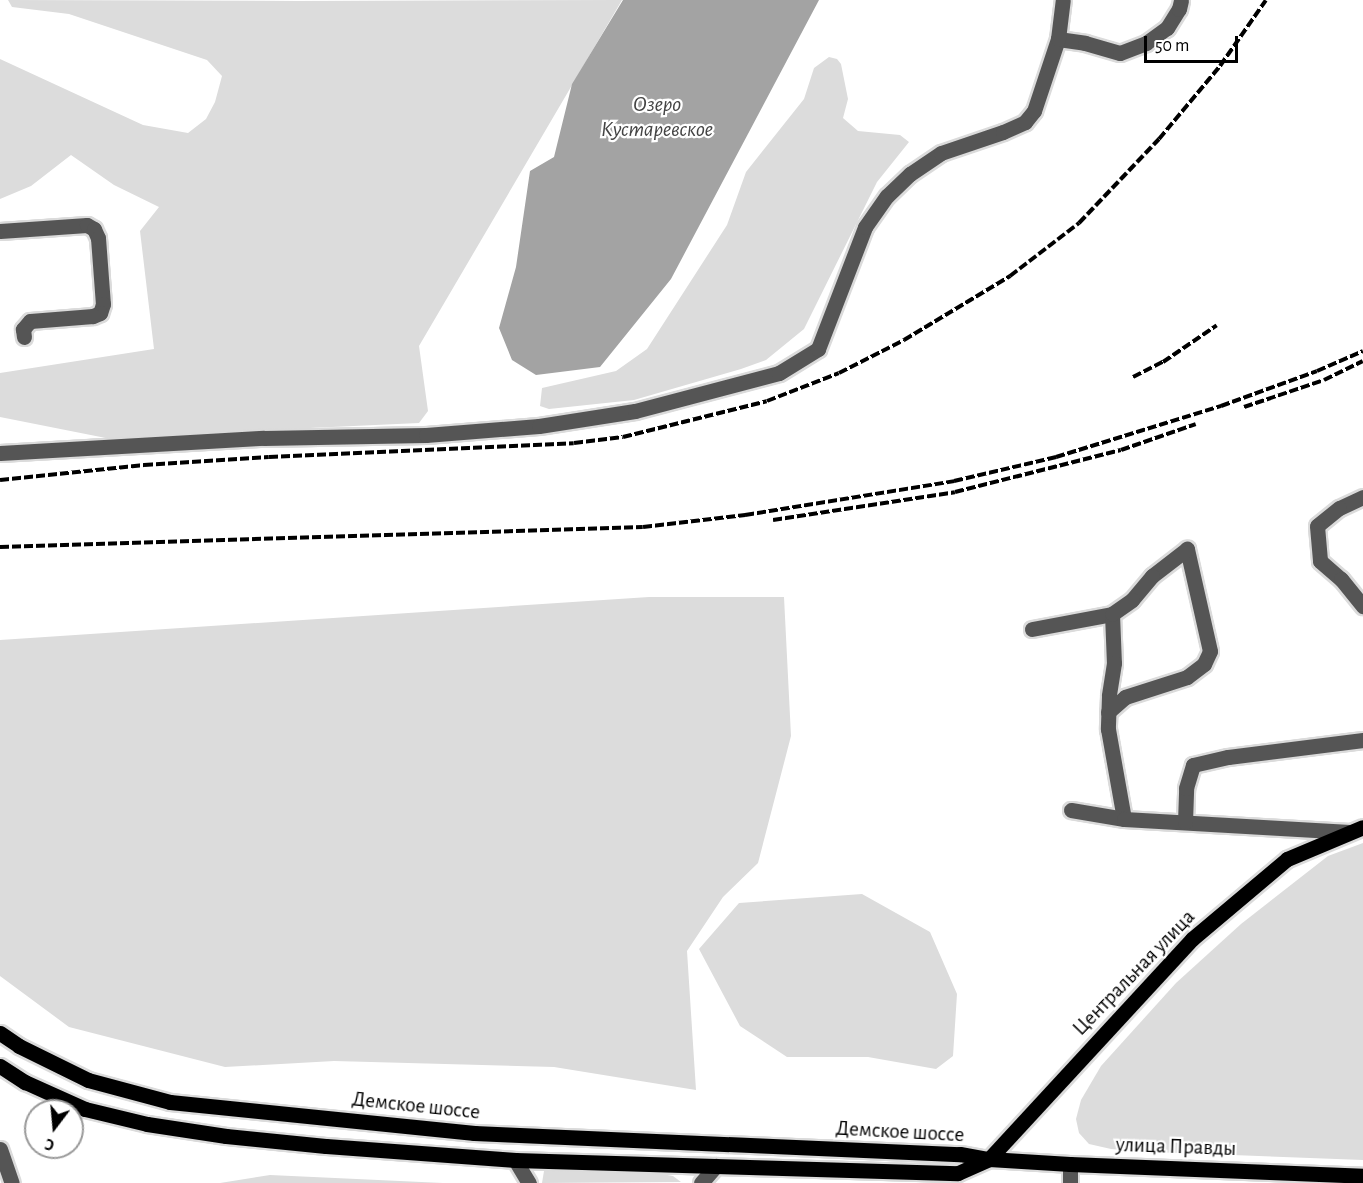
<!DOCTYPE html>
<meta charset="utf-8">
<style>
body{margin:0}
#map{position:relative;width:1363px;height:1183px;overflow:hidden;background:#fff;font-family:"Alegreya Sans",sans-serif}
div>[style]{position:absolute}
.green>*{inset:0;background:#dcdcdc}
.water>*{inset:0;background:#a3a3a3}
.roads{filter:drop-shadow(2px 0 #dbdbdb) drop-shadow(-2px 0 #dbdbdb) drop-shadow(0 2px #dbdbdb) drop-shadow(0 -2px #dbdbdb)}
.minor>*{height:15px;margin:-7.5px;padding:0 7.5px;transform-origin:7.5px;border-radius:7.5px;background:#555}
.major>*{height:15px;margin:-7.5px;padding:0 7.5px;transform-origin:7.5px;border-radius:7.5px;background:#000}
.rail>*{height:4px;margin-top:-2px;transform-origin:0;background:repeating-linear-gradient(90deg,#000 0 9px,transparent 0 12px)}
span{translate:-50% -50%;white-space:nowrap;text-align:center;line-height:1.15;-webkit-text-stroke:4.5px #fff;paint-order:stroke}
.street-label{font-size:21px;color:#000}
.water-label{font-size:22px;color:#444;font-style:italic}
.north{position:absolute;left:24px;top:1099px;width:60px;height:60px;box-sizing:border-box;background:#fff;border:2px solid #999;border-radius:50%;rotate:196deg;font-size:16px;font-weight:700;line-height:24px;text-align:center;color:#000}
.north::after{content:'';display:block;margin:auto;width:21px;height:27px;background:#000;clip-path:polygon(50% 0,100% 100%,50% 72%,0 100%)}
.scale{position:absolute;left:1144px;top:36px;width:94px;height:27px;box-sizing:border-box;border:3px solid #000;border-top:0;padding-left:8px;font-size:18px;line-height:21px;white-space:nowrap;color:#000;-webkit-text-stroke:4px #fff;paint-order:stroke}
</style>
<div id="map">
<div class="green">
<i style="clip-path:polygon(8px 0,298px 1px,622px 0,419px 346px,428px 411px,419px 423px,310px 428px,126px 442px,0 417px,0 373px,154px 349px,140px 231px,159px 207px,114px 185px,71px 155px,31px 186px,0 199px,0 59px,143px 125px,188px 133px,206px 119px,215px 102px,222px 76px,207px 60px,69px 14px,12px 7px)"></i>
<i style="clip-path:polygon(829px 57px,837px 59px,841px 64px,848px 99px,843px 118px,858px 131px,900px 135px,909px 142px,877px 182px,804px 329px,766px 360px,741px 369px,634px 400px,549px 409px,540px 406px,542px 388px,616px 371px,647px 349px,727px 225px,746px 172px,804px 99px,814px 68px)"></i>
<i style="clip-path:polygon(649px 597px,784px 597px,791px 736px,758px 863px,723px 897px,687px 951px,696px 1090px,554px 1067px,334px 1061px,225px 1067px,69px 1027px,0 976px,0 640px)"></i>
<i style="clip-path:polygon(1363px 843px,1363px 1160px,1153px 1152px,1111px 1149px,1089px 1144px,1079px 1133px,1076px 1119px,1081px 1100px,1101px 1066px,1176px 983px,1241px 924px,1328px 856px)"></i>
<i style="clip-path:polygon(862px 894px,930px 932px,957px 994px,953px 1056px,936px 1069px,868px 1057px,787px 1057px,740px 1026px,699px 949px,739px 903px)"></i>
<i style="clip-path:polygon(544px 1171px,645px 1171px,673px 1176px,681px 1182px,542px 1183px)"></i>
<i style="clip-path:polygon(270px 1175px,443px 1183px,220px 1183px)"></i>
</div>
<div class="water">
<i style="clip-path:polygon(623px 0,819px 0,671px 279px,600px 367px,536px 375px,512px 360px,499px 328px,516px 267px,530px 171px,554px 157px,572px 84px)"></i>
</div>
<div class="roads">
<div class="minor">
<i style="left:1058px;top:39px;width:27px;rotate:8deg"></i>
<i style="left:1085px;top:43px;width:36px;rotate:16deg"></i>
<i style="left:1120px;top:53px;width:28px;rotate:-21deg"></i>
<i style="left:1146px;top:43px;width:26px;rotate:-36deg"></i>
<i style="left:1167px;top:28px;width:22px;rotate:-58deg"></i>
<i style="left:1179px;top:9px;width:9px;rotate:-77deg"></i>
<i style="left:0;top:231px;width:87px;rotate:-3.9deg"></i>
<i style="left:87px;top:225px;width:8px;rotate:30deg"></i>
<i style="left:94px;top:229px;width:10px;rotate:66deg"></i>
<i style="left:98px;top:238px;width:66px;rotate:85.7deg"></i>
<i style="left:103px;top:304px;width:9px;rotate:108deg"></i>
<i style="left:100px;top:313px;width:8px;rotate:157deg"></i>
<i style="left:93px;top:316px;width:63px;rotate:175.5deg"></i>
<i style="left:30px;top:321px;width:11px;rotate:131deg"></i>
<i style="left:23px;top:329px;width:8px;rotate:83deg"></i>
<i style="left:0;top:453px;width:264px;rotate:-3.3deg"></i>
<i style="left:264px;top:438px;width:162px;rotate:-1.1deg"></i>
<i style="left:426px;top:435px;width:113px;rotate:-4.6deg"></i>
<i style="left:539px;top:426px;width:97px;rotate:-8.9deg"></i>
<i style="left:635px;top:411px;width:149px;rotate:-14.8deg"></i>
<i style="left:779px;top:373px;width:46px;rotate:-31.6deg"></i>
<i style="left:818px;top:349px;width:131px;rotate:-68.9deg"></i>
<i style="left:865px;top:227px;width:38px;rotate:-55deg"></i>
<i style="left:887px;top:196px;width:32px;rotate:-44deg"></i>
<i style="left:910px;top:174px;width:37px;rotate:-34deg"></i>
<i style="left:941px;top:153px;width:65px;rotate:-18.7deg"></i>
<i style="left:1003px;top:132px;width:24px;rotate:-24deg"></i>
<i style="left:1025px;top:122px;width:14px;rotate:-51deg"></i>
<i style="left:1034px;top:111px;width:76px;rotate:-71.6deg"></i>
<i style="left:1058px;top:39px;width:39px;rotate:-83deg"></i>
<i style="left:1363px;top:497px;width:26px;rotate:155deg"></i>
<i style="left:1339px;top:508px;width:28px;rotate:141deg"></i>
<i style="left:1317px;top:526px;width:35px;rotate:85deg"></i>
<i style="left:1320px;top:561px;width:28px;rotate:41deg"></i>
<i style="left:1341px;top:579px;width:35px;rotate:51deg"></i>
<i style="left:1032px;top:629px;width:81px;rotate:-10.6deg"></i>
<i style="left:1112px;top:614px;width:49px;rotate:87.7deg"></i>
<i style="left:1114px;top:663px;width:33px;rotate:99deg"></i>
<i style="left:1109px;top:696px;width:33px;rotate:92deg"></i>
<i style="left:1108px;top:729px;width:91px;rotate:79.9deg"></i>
<i style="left:1108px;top:712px;width:23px;rotate:-41deg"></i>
<i style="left:1125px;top:697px;width:65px;rotate:-17.9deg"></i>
<i style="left:1187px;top:677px;width:21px;rotate:-37deg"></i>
<i style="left:1204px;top:664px;width:14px;rotate:-65deg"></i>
<i style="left:1210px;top:651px;width:105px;rotate:-102.7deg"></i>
<i style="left:1187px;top:549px;width:44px;rotate:142.4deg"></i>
<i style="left:1152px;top:576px;width:31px;rotate:130deg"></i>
<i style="left:1132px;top:600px;width:24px;rotate:145deg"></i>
<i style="left:1071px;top:810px;width:54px;rotate:9.6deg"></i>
<i style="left:1124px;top:819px;width:226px;rotate:3.3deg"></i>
<i style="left:1185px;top:822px;width:34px;rotate:-88deg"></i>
<i style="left:1186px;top:788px;width:24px;rotate:-73deg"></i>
<i style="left:1193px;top:765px;width:36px;rotate:-13deg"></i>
<i style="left:1228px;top:757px;width:136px;rotate:-7.2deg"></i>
<i style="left:0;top:1149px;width:36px;rotate:71deg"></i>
<i style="left:515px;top:1160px;width:27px;rotate:59deg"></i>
<i style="left:701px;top:1183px;width:23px;rotate:-49deg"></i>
<i style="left:1070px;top:1183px;width:19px;rotate:-90deg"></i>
</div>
<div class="major">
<i style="left:0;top:1033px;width:23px;rotate:34deg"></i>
<i style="left:19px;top:1046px;width:77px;rotate:26.2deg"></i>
<i style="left:88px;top:1080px;width:85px;rotate:15deg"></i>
<i style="left:170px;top:1102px;width:306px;rotate:5.8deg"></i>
<i style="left:474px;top:1133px;width:486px;rotate:2.5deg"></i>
<i style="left:960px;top:1154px;width:29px;rotate:10deg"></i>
<i style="left:989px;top:1159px;width:81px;rotate:3.5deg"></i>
<i style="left:1070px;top:1164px;width:293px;rotate:2.3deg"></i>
<i style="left:0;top:1066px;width:30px;rotate:33deg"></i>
<i style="left:25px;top:1082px;width:66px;rotate:24.2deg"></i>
<i style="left:85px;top:1109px;width:64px;rotate:13.6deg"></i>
<i style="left:147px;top:1124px;width:80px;rotate:8.6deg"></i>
<i style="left:226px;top:1136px;width:100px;rotate:5.7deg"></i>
<i style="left:326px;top:1146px;width:190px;rotate:4.2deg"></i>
<i style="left:515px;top:1160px;width:443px;rotate:1.7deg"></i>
<i style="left:958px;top:1173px;width:34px;rotate:-24deg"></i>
<i style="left:989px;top:1159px;width:299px;rotate:-47.3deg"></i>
<i style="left:1192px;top:939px;width:124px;rotate:-40.1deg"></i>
<i style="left:1287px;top:859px;width:82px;rotate:-22.8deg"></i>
</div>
</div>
<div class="rail">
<i style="left:1133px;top:377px;width:34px;rotate:-27deg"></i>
<i style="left:1163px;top:362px;width:65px;rotate:-34.4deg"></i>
<i style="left:1244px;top:407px;width:84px;rotate:-18.6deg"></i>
<i style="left:1324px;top:380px;width:43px;rotate:-26deg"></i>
<i style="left:0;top:480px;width:145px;rotate:-5.9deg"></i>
<i style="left:144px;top:465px;width:125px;rotate:-3.7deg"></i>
<i style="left:269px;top:457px;width:305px;rotate:-2.6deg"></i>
<i style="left:574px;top:443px;width:49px;rotate:-7deg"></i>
<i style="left:623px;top:437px;width:148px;rotate:-14deg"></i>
<i style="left:767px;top:401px;width:77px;rotate:-21.3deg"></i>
<i style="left:839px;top:373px;width:73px;rotate:-26.9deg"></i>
<i style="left:904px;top:340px;width:124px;rotate:-31.1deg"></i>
<i style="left:1010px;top:276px;width:87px;rotate:-37.5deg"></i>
<i style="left:1079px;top:223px;width:116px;rotate:-46.4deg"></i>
<i style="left:1159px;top:139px;width:95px;rotate:-50.1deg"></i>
<i style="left:1220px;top:66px;width:80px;rotate:-55.1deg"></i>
<i style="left:773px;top:520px;width:184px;rotate:-8.7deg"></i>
<i style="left:955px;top:492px;width:171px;rotate:-14.2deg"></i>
<i style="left:1121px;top:450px;width:79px;rotate:-19.1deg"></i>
<i style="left:0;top:547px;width:643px;rotate:-1.78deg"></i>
<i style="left:643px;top:527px;width:103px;rotate:-6.7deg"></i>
<i style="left:745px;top:515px;width:212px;rotate:-9.2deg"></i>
<i style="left:954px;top:481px;width:105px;rotate:-13.2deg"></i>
<i style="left:1056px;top:457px;width:173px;rotate:-17.2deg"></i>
<i style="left:1221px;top:406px;width:102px;rotate:-20deg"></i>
<i style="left:1317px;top:371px;width:50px;rotate:-23.5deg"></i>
</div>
<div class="street-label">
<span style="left:1134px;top:973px;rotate:-46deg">Центральная улица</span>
<span style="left:416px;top:1106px;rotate:6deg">Демское шоссе</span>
<span style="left:900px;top:1132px;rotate:3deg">Демское шоссе</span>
<span style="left:1176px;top:1147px;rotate:2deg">улица Правды</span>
</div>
<div class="water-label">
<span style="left:657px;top:117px">Озеро<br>Кустаревское</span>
</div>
<div class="north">С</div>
<div class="scale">50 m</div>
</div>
